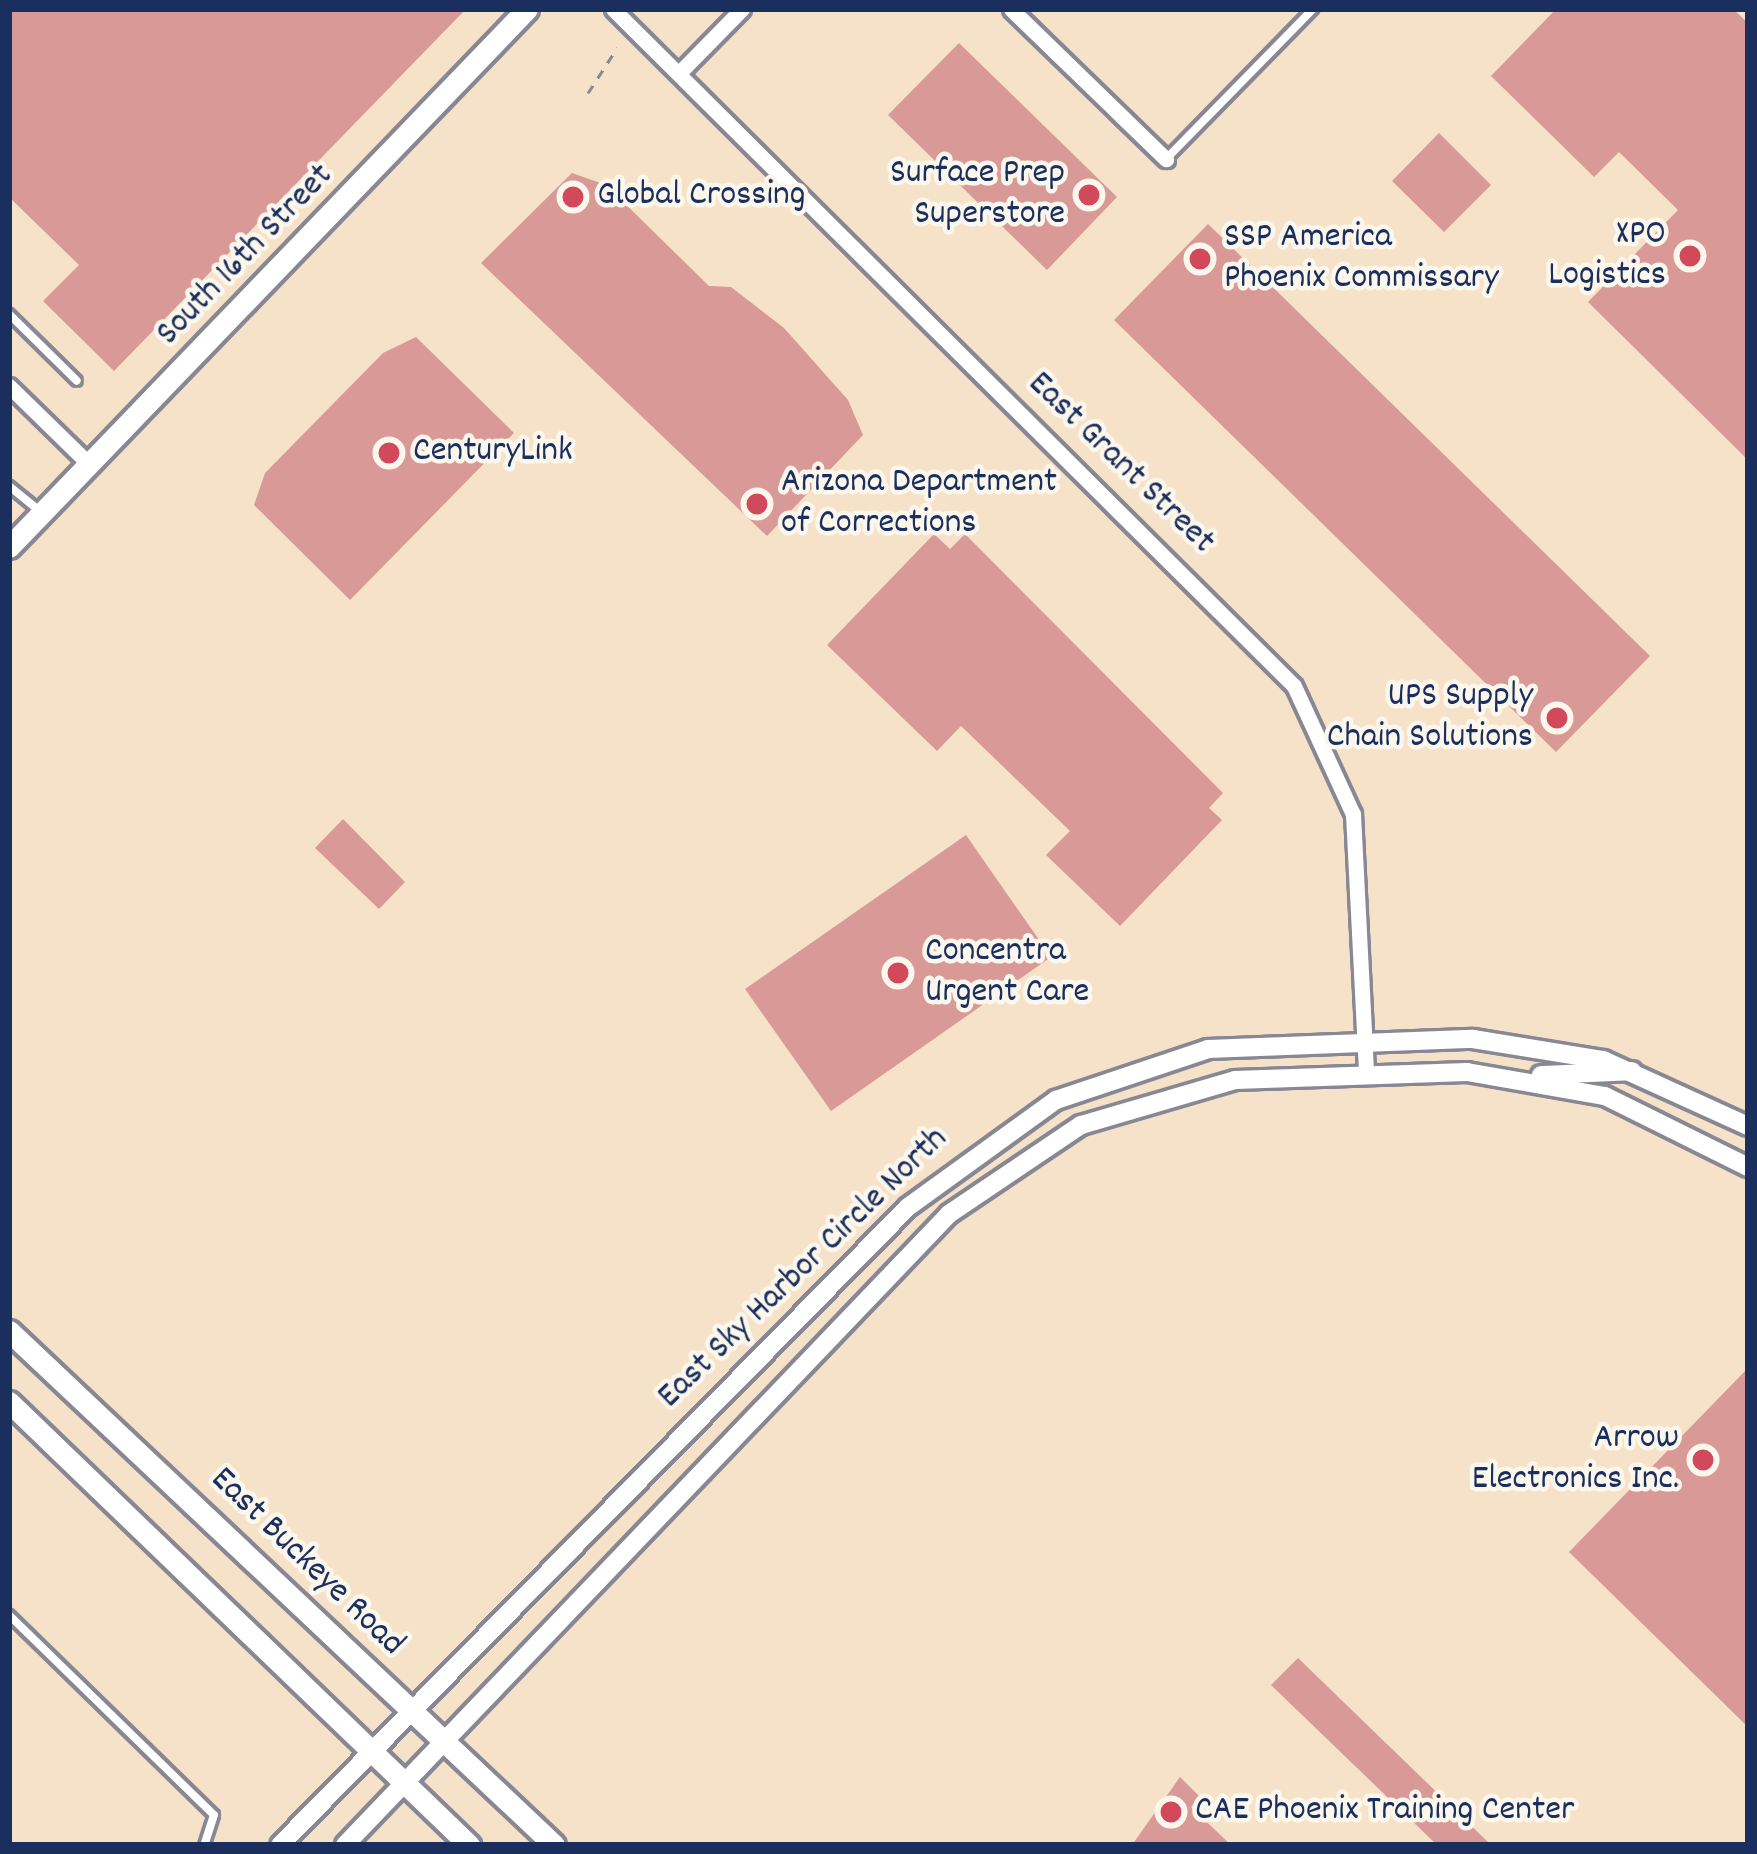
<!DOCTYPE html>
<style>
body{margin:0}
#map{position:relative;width:1757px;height:1854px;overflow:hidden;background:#f6e2c9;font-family:Dekko,sans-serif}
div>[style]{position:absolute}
.building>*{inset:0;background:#d99996}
.path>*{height:3px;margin-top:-1.5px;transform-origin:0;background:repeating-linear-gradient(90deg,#888894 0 9px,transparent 0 18px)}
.roads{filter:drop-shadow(3px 0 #888894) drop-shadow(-3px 0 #888894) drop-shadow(0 3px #888894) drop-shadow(0 -3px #888894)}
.service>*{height:8px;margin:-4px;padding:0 4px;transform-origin:4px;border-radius:4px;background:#fff}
.minor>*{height:15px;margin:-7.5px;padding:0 7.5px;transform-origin:7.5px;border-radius:7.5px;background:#fff}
.tertiary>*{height:18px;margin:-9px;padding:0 9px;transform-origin:9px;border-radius:9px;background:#fff}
.secondary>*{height:21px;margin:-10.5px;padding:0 10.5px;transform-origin:10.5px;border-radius:10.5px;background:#fff}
.dots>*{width:33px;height:33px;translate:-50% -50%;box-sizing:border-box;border:6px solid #fbf7ec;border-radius:50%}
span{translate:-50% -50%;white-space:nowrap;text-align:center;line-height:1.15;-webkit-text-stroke:9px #fbf7ec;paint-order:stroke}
.poi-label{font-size:36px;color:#1b2f5e}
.right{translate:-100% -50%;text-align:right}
.left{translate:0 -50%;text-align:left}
.street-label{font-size:36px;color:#1b2f5e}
.frame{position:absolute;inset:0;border:12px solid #1b2f5e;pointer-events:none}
</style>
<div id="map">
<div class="building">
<i style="clip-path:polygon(9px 9px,466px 9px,114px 371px,43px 301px,79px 265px,9px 197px)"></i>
<i style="clip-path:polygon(1556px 9px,1733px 9px,1748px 23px,1748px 460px,1588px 302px,1678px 210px,1619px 152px,1594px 177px,1491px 76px)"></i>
<i style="clip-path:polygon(959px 43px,1117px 197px,1047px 270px,888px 115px)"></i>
<i style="clip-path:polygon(1439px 133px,1491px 185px,1444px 232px,1392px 181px)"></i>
<i style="clip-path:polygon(572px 173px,606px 185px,709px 286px,731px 287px,784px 328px,848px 400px,863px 435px,767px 536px,481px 263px)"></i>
<i style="clip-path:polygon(1208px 224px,1650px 656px,1556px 752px,1114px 320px)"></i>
<i style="clip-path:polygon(416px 337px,514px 433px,350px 600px,254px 505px,265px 473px,383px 353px)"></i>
<i style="clip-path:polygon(934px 534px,950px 549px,965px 534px,1223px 793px,1209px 808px,1222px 820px,1120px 926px,1046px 855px,1070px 831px,961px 726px,937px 751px,827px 645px)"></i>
<i style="clip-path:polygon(343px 819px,405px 882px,379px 909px,315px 848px)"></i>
<i style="clip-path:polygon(966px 835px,1051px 957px,831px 1111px,745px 989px)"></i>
<i style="clip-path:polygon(1748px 1368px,1748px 1727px,1569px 1552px)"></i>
<i style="clip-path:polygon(1298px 1658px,1452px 1807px,1491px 1845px,1437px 1845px,1271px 1685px)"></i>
<i style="clip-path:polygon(1180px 1777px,1201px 1798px,1191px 1807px,1231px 1845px,1132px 1845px)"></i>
</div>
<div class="path">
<i style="left:588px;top:93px;width:54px;rotate:-57.2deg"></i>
</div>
<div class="roads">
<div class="service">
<i style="left:1167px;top:158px;width:209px;rotate:-45.6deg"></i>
<i style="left:9px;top:314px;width:95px;rotate:44.6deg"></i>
<i style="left:9px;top:486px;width:41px;rotate:39.1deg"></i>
<i style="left:9px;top:1615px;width:286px;rotate:44.3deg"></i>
<i style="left:214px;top:1815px;width:32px;rotate:108deg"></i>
</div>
<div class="minor">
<i style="left:613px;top:9px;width:960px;rotate:44.83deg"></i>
<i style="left:1294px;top:686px;width:141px;rotate:65.3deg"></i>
<i style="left:1353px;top:814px;width:259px;rotate:87.1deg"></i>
<i style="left:1011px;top:9px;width:216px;rotate:44.1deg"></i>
<i style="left:679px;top:73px;width:90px;rotate:-45.5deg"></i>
<i style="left:9px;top:386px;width:113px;rotate:44.3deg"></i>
</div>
<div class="tertiary">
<i style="left:1541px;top:1075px;width:91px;rotate:-2.5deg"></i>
<i style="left:280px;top:1845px;width:895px;rotate:-45.45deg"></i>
<i style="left:908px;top:1207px;width:183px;rotate:-35.9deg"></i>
<i style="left:1056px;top:1100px;width:160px;rotate:-18.5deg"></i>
<i style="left:1208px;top:1049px;width:265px;rotate:-2.2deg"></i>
<i style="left:1473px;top:1039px;width:132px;rotate:9.2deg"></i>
<i style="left:1603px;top:1060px;width:159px;rotate:24.5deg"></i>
<i style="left:345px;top:1845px;width:873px;rotate:-46.25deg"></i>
<i style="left:949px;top:1214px;width:159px;rotate:-34deg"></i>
<i style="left:1081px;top:1125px;width:160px;rotate:-16.3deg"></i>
<i style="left:1235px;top:1080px;width:232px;rotate:-2deg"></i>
<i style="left:1467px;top:1072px;width:140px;rotate:9.9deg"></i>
<i style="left:1605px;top:1096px;width:160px;rotate:26.4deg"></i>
</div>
<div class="secondary">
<i style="left:9px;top:547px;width:747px;rotate:-46.09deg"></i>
<i style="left:9px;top:1331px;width:749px;rotate:43.32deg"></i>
<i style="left:9px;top:1402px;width:639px;rotate:43.92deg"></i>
</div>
</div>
<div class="dots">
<i style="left:1089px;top:195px;background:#d1495b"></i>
<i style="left:573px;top:197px;background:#d1495b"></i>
<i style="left:1690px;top:256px;background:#d1495b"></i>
<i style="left:1200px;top:259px;background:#d1495b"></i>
<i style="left:389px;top:453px;background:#d1495b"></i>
<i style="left:757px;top:504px;background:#d1495b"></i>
<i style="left:1557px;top:718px;background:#d1495b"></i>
<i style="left:898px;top:973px;background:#d1495b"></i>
<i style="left:1703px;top:1460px;background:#d1495b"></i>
<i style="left:1171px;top:1812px;background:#d1495b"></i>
</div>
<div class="poi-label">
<span class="right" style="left:1065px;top:195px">Surface Prep<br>Superstore</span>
<span class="left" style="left:597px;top:197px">Global Crossing</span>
<span class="right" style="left:1666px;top:256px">XPO<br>Logistics</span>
<span class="left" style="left:1224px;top:259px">SSP America<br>Phoenix Commissary</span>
<span class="left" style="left:413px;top:453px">CenturyLink</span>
<span class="left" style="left:781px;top:504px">Arizona Department<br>of Corrections</span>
<span class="right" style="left:1533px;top:718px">UPS Supply<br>Chain Solutions</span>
<span class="left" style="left:925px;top:973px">Concentra<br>Urgent Care</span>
<span class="right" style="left:1679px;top:1460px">Arrow<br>Electronics Inc.</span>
<span class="left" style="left:1195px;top:1812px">CAE Phoenix Training Center</span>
</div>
<div class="street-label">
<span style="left:246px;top:256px;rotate:-46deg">South 16th Street</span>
<span style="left:1120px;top:464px;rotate:44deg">East Grant Street</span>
<span style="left:804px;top:1269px;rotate:-44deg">East Sky Harbor Circle North</span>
<span style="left:306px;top:1563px;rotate:44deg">East Buckeye Road</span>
</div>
<div class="frame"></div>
</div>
